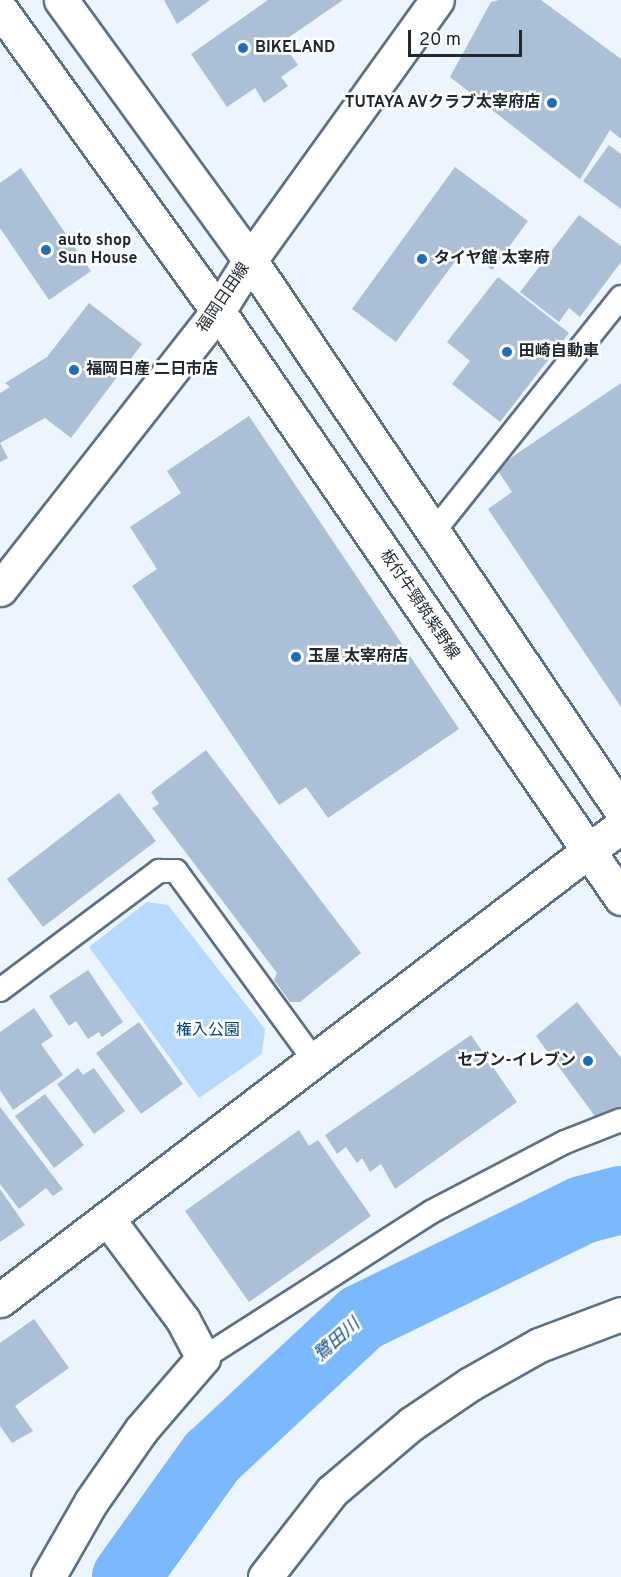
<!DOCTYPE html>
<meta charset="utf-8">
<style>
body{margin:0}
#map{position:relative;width:621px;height:1577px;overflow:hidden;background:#ecf4fd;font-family:Overpass,"Noto Sans JP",sans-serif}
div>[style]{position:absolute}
.green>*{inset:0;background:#b8d9fe}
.river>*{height:68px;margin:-34px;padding:0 34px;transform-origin:34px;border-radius:34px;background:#7cb8fd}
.building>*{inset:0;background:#abbfd6}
.roads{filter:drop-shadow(2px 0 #5e7085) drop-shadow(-2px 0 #5e7085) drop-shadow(0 2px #5e7085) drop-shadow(0 -2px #5e7085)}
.lane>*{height:22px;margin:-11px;padding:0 11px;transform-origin:11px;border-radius:11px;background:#fff}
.street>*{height:33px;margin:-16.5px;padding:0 16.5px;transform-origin:16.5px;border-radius:16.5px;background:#fff}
.secondary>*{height:33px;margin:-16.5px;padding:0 16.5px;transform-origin:16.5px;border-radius:16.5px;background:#fff}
.dots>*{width:16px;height:16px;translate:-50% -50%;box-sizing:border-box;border:3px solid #fff;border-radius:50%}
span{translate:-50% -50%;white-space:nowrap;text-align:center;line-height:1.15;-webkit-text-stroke:5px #fff;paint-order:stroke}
.poi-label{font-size:16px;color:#202830;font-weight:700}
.left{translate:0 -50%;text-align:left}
.right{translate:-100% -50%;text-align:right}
.street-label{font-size:16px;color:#202830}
.park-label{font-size:16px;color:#004380}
.water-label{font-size:18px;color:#11508e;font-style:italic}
.scale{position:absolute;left:408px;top:30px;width:114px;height:27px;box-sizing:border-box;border:3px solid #202830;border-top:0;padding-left:8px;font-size:18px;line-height:21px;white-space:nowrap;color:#202830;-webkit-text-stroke:4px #fff;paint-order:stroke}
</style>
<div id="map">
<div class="green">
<i style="clip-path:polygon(147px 902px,168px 905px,265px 1029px,262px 1054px,199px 1098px,89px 947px)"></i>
</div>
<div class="river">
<i style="left:126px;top:1577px;width:148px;rotate:-54.4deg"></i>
<i style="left:212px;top:1457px;width:204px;rotate:-43deg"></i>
<i style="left:361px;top:1318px;width:246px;rotate:-26deg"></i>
<i style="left:582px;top:1210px;width:40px;rotate:-14.4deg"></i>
</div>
<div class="building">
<i style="clip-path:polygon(164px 0,210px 0,177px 24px)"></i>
<i style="clip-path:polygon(268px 0,343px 0,282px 42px,298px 65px,281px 77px,288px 86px,264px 103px,255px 88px,227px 107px,191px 54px)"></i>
<i style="clip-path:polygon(499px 0,541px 0,621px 59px,621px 139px,610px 130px,580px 179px,450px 77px,491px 2px)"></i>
<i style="clip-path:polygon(609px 145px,621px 154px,621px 209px,583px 181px)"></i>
<i style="clip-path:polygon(455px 167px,528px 221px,492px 270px,464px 249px,396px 342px,352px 309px)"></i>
<i style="clip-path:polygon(21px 168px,91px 271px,49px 300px,0 228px,0 183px)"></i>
<i style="clip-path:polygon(579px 215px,621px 246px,621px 262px,580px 317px,569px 308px,559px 322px,520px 292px)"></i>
<i style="clip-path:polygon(498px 277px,569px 333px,500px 422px,452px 384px,470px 361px,447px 342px)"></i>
<i style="clip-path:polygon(89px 303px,142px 344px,71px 438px,45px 418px,0 443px,0 393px,10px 387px,5px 383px,47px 357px)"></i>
<i style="clip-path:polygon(621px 383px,621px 707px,488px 509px,512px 492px,496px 468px)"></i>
<i style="clip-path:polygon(249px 416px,459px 729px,328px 818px,306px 787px,279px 805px,132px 586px,157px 569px,130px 527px,181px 493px,167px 471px)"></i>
<i style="clip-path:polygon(0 443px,8px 458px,0 462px)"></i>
<i style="clip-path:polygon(206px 750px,361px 953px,300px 1002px,290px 1002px,274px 980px,277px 973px,152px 808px,159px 804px,151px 792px)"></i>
<i style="clip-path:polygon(119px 793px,156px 841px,43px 927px,7px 879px)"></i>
<i style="clip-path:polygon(88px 970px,123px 1022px,102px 1037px,99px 1032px,88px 1039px,76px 1021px,69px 1026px,49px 996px)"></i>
<i style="clip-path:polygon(577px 1002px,621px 1058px,621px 1109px,597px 1119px,536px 1036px)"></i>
<i style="clip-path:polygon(34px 1008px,53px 1036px,41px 1044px,63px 1075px,13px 1110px,0 1090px,0 1032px)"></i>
<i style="clip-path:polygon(139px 1022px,183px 1084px,141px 1114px,96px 1053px)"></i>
<i style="clip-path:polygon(471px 1035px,517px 1102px,395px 1189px,381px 1164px,370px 1172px,362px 1158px,357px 1163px,346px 1147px,337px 1154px,325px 1135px)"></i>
<i style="clip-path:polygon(78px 1068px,83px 1075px,94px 1068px,125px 1111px,94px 1134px,57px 1084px)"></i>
<i style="clip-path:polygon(45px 1094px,84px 1145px,54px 1168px,15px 1116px)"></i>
<i style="clip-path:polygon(0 1107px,63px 1189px,53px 1196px,46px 1188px,19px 1209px,0 1184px)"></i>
<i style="clip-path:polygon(299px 1130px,309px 1146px,318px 1140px,371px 1216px,249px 1302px,185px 1211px)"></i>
<i style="clip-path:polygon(0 1189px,25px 1225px,0 1242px)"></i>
<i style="clip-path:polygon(34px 1319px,69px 1368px,15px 1406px,33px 1431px,12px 1443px,0 1426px,0 1343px)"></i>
</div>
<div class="roads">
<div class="lane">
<i style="left:435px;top:530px;width:298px;rotate:-51.4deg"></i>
<i style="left:0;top:990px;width:199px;rotate:-36.8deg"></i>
<i style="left:159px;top:871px;width:17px"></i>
<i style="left:176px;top:871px;width:234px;rotate:53.9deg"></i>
<i style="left:203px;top:1358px;width:271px;rotate:-32.6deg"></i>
<i style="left:431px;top:1212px;width:151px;rotate:-27.6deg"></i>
<i style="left:565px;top:1142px;width:60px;rotate:-21.4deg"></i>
</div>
<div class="street">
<i style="left:48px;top:1577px;width:86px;rotate:-60.2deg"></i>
<i style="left:91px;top:1502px;width:88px;rotate:-55.2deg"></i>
<i style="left:141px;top:1430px;width:95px;rotate:-49.3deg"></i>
<i style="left:203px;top:1358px;width:43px;rotate:-117.8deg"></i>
<i style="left:183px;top:1320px;width:127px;rotate:-126.7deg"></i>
<i style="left:265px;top:1577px;width:109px;rotate:-52.1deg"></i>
<i style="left:332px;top:1491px;width:104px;rotate:-40.3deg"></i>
<i style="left:411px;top:1424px;width:71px;rotate:-34.1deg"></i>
<i style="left:470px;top:1384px;width:79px;rotate:-29.5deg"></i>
<i style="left:539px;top:1345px;width:88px;rotate:-20.7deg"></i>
</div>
<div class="secondary">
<i style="left:61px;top:0;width:321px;rotate:54deg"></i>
<i style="left:250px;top:260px;width:663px;rotate:56deg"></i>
<i style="left:0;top:9px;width:372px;rotate:54.2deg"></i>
<i style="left:218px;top:311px;width:712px;rotate:55.53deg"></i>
<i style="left:0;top:589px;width:353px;rotate:-51.9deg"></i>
<i style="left:218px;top:311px;width:60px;rotate:-57.9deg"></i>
<i style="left:250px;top:260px;width:320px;rotate:-54.3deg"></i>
<i style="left:0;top:1300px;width:781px;rotate:-37.35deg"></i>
</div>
</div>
<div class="dots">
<i style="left:243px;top:48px;background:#1c6dbb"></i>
<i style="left:552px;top:103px;background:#1c6dbb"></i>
<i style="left:46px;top:250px;background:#1c6dbb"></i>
<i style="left:422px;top:259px;background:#1c6dbb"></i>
<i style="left:507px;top:352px;background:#1c6dbb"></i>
<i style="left:74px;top:370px;background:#1c6dbb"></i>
<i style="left:296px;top:657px;background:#1c6dbb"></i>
<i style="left:588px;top:1061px;background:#1c6dbb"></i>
</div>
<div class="poi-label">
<span class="left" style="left:255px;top:48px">BIKELAND</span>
<span class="right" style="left:540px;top:103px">TUTAYA AVクラブ太宰府店</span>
<span class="left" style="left:58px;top:250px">auto shop<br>Sun House</span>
<span class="left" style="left:434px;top:259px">タイヤ館 太宰府</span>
<span class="left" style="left:519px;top:352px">田崎自動車</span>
<span class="left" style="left:86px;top:370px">福岡日産 二日市店</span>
<span class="left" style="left:308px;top:657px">玉屋 太宰府店</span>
<span class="right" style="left:576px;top:1061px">セブン-イレブン</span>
</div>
<div class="street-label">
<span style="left:224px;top:298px;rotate:-56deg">福岡日田線</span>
<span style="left:419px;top:605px;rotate:56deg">板付牛頸筑紫野線</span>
</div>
<div class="park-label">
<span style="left:208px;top:1031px">権入公園</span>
</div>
<div class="water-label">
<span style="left:338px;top:1341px;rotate:-42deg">鷺田川</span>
</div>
<div class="scale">20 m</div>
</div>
